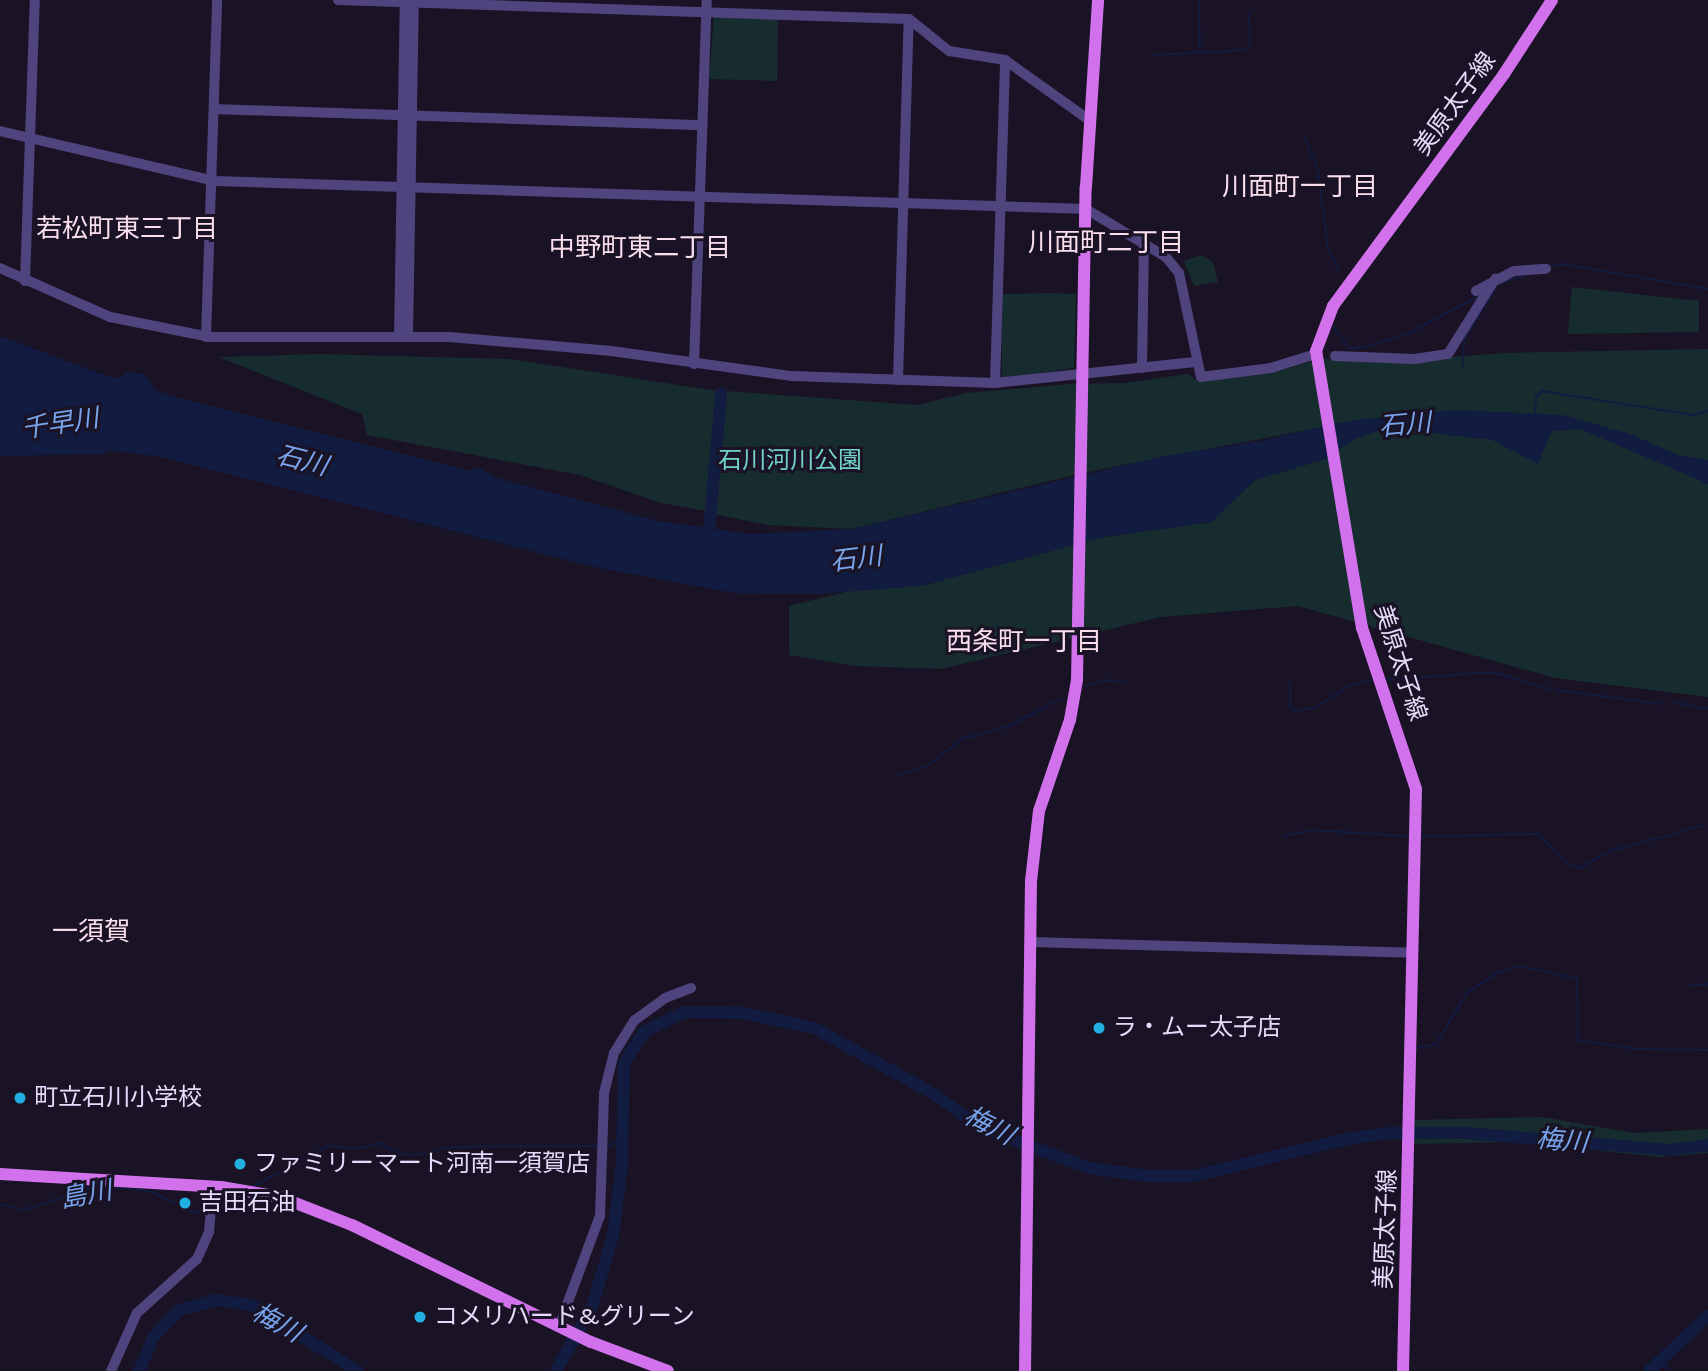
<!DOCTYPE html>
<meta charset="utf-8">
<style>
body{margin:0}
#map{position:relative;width:1708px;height:1371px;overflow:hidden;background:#191325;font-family:Karla,"Noto Sans JP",sans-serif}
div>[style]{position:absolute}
.green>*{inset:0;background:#172c2f}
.water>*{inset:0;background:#121b40}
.stream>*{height:2px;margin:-1px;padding:0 1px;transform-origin:1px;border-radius:1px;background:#121b40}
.river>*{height:12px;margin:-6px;padding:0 6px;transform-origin:6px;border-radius:6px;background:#121b40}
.tertiary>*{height:10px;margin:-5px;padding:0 5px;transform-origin:5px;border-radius:5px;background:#50447e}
.primary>*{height:12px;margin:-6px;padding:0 6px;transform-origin:6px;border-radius:6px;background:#d172ec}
.dots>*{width:19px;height:19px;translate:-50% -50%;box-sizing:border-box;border:4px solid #191325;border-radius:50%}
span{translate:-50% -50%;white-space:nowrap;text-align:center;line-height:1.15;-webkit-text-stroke:6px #191325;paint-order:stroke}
.street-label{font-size:24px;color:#e4dcfa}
.park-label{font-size:24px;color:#71d1c9}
.poi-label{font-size:24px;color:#e4dcfa}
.left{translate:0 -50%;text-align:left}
.neighbourhood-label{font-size:26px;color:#fadeec}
.water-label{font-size:26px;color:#78a4ed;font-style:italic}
</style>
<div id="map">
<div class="green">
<i style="clip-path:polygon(714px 17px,778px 19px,777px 81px,709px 79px)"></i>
<i style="clip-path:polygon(1201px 255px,1213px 262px,1218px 282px,1194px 286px,1184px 261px)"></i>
<i style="clip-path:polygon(1572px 287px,1699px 301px,1699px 332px,1568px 334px)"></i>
<i style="clip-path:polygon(1048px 293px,1076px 294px,1074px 368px,1002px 379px,1001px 294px)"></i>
<i style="clip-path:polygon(1708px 349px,1708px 697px,1555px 678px,1298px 606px,1161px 617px,941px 669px,855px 666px,789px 655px,789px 606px,853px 590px,921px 586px,1104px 537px,1211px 522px,1255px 480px,1325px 459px,1318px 428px,1082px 473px,852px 529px,768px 525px,713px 514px,725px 391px,917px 405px,967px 393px,1070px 384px,1125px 383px,1188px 374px,1199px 382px,1266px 374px,1322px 359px,1397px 361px,1504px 353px)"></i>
<i style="clip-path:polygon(317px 354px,510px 359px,717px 391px,706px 511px,661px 503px,580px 475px,367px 435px,362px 414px,219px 357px)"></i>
<i style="clip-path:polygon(1542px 1117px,1634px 1133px,1708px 1129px,1708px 1153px,1660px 1157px,1515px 1142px,1413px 1144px,1413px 1120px)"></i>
</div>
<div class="water">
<i style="clip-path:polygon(0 336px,115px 379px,128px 372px,145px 374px,154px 389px,175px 397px,470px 471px,477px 467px,497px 478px,658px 521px,750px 534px,852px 529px,1160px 457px,1260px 441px,1347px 421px,1456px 410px,1563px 415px,1630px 434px,1678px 455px,1708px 460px,1708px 484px,1580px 429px,1552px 431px,1538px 464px,1492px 440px,1387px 428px,1356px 438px,1325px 459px,1255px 480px,1212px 522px,1104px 537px,921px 586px,817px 594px,734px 593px,599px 568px,161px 457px,108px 450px,104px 454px,0 456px)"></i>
</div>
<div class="stream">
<i style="left:1199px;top:0;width:51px;rotate:88.9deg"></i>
<i style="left:1154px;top:55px;width:92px;rotate:-3.1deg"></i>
<i style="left:1246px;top:50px;width:7px;rotate:-56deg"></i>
<i style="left:1250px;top:44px;width:30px;rotate:-92deg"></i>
<i style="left:1304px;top:134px;width:40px;rotate:69.8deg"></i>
<i style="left:1318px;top:172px;width:77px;rotate:82.5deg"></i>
<i style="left:1328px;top:248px;width:24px;rotate:66deg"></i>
<i style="left:1551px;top:266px;width:12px;rotate:-9deg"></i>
<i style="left:1563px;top:264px;width:147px;rotate:9.8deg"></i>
<i style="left:1501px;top:283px;width:26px;rotate:-18deg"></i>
<i style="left:1333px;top:327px;width:26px;rotate:53deg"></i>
<i style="left:1349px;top:348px;width:16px;rotate:-4deg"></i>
<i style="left:1365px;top:347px;width:46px;rotate:-17.7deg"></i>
<i style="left:1409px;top:333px;width:79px;rotate:-27.9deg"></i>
<i style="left:1463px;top:366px;width:26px;rotate:-88deg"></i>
<i style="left:1464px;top:340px;width:63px;rotate:-58.6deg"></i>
<i style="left:1535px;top:416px;width:19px;rotate:-87deg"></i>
<i style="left:1536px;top:397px;width:8px;rotate:-45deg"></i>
<i style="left:1542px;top:391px;width:153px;rotate:9deg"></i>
<i style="left:1693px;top:415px;width:16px;rotate:-15deg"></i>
<i style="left:1387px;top:680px;width:104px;rotate:-4.4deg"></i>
<i style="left:1491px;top:672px;width:61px;rotate:16.1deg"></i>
<i style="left:1084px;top:686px;width:25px;rotate:-14deg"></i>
<i style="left:1108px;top:680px;width:18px;rotate:9deg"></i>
<i style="left:1557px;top:690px;width:105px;rotate:7.7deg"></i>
<i style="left:1673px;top:702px;width:36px;rotate:11deg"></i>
<i style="left:1290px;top:710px;width:28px;rotate:-90deg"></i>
<i style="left:1293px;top:711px;width:22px;rotate:-8deg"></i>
<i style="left:1315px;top:708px;width:44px;rotate:-33deg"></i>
<i style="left:1352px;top:684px;width:21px;rotate:-11deg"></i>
<i style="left:929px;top:765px;width:42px;rotate:-38.2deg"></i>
<i style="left:962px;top:739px;width:50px;rotate:-15.2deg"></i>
<i style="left:1010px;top:726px;width:58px;rotate:-28.8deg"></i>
<i style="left:894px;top:776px;width:33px;rotate:-16deg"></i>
<i style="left:1285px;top:836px;width:26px;rotate:-13deg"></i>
<i style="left:1310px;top:830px;width:98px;rotate:3.5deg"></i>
<i style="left:1422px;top:836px;width:116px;rotate:-1deg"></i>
<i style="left:1538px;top:834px;width:42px;rotate:46deg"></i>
<i style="left:1567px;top:864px;width:13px;rotate:18deg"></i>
<i style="left:1579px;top:868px;width:38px;rotate:-28deg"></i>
<i style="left:1613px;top:850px;width:96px;rotate:-15deg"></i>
<i style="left:1691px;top:985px;width:17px;rotate:-3deg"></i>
<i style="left:1417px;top:1048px;width:19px;rotate:-12deg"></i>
<i style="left:1436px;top:1044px;width:60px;rotate:-58.7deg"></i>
<i style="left:1467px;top:993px;width:37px;rotate:-34deg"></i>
<i style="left:1498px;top:972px;width:23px;rotate:-15deg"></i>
<i style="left:1520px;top:966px;width:58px;rotate:12.8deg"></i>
<i style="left:1577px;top:979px;width:61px;rotate:89.1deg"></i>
<i style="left:1578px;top:1040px;width:59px;rotate:8.8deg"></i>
<i style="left:1636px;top:1049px;width:72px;rotate:0.8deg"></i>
<i style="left:608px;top:1146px;width:14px;rotate:-25deg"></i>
<i style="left:254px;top:1186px;width:84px;rotate:-28.4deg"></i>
<i style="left:328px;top:1146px;width:32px;rotate:4deg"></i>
<i style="left:360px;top:1148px;width:21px;rotate:-14deg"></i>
<i style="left:380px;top:1143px;width:24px;rotate:28deg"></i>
<i style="left:401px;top:1154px;width:15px;rotate:4deg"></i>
<i style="left:416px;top:1155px;width:36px;rotate:-13deg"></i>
<i style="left:451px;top:1147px;width:147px;rotate:-0.4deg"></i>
<i style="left:110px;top:1187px;width:40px;rotate:5.7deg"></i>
<i style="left:150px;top:1191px;width:50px;rotate:26.1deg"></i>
<i style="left:195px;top:1213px;width:11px;rotate:-10deg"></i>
<i style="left:0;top:1204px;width:24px;rotate:15deg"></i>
<i style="left:23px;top:1210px;width:78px;rotate:-18deg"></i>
<i style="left:215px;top:1208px;width:33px;rotate:-18deg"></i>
<i style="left:1660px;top:1361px;width:15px;rotate:42deg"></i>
</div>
<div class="river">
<i style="left:708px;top:544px;width:151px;rotate:-85deg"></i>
<i style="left:139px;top:1371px;width:38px;rotate:-67deg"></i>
<i style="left:154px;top:1336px;width:36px;rotate:-46deg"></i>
<i style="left:179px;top:1310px;width:38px;rotate:-15deg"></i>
<i style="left:216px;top:1300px;width:35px;rotate:8deg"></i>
<i style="left:251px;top:1305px;width:126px;rotate:31.7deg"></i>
<i style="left:556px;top:1371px;width:77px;rotate:-61.1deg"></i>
<i style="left:593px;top:1304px;width:72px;rotate:-73.8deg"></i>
<i style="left:613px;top:1235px;width:71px;rotate:-82.7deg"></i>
<i style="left:622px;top:1165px;width:101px;rotate:-88.9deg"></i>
<i style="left:624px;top:1064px;width:37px;rotate:-59deg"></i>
<i style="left:643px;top:1032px;width:47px;rotate:-25.5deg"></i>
<i style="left:685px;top:1012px;width:59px;rotate:1deg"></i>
<i style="left:744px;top:1013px;width:72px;rotate:12.1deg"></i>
<i style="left:814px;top:1028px;width:139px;rotate:28.8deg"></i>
<i style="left:936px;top:1095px;width:54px;rotate:36.7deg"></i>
<i style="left:979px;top:1127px;width:117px;rotate:20.4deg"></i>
<i style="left:1089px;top:1168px;width:60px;rotate:7.7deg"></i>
<i style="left:1148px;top:1176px;width:45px"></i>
<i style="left:1193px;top:1176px;width:158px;rotate:-13.5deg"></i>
<i style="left:1347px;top:1139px;width:41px;rotate:-8.3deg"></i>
<i style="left:1388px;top:1133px;width:76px"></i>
<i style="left:1464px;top:1133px;width:206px;rotate:4.7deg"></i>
<i style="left:1669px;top:1150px;width:39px;rotate:-7deg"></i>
<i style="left:1649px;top:1371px;width:81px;rotate:-43deg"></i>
</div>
<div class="tertiary">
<i style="left:338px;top:0;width:571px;rotate:1.91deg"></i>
<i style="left:909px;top:19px;width:51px;rotate:38.7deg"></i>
<i style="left:949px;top:51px;width:57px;rotate:9.1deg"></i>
<i style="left:1005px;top:60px;width:103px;rotate:35.5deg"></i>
<i style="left:214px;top:109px;width:489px;rotate:1.9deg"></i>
<i style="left:0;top:131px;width:221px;rotate:13.1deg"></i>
<i style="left:215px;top:181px;width:871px;rotate:1.84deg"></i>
<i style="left:1086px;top:209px;width:93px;rotate:31deg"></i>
<i style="left:1166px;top:257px;width:21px;rotate:51deg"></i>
<i style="left:1179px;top:273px;width:106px;rotate:78.1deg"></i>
<i style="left:1201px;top:377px;width:71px;rotate:-7.3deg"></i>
<i style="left:1271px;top:368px;width:47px;rotate:-17.3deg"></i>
<i style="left:0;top:268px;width:120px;rotate:24deg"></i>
<i style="left:110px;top:317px;width:101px;rotate:11.4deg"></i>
<i style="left:209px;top:337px;width:240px"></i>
<i style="left:449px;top:337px;width:163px;rotate:4.9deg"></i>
<i style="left:611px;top:351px;width:183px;rotate:7.9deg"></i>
<i style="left:792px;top:376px;width:203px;rotate:2deg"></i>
<i style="left:995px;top:383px;width:201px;rotate:-6deg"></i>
<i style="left:25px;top:281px;width:281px;rotate:-88deg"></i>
<i style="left:1476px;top:291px;width:43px;rotate:-27.8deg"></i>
<i style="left:1514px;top:271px;width:32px;rotate:-4deg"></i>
<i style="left:399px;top:336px;width:336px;rotate:-89deg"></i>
<i style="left:408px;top:336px;width:336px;rotate:-89deg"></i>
<i style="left:206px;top:337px;width:337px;rotate:-88.1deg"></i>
<i style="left:1335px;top:356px;width:80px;rotate:2.1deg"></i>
<i style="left:1415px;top:359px;width:33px;rotate:-9deg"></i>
<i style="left:1448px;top:354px;width:89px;rotate:-57.9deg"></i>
<i style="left:694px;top:364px;width:364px;rotate:-88deg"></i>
<i style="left:1142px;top:368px;width:122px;rotate:-89.1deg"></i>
<i style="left:898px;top:380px;width:361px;rotate:-88.3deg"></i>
<i style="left:995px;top:383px;width:323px;rotate:-88.2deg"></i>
<i style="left:1031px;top:942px;width:382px;rotate:1.6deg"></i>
<i style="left:559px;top:1326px;width:117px;rotate:-69.6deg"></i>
<i style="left:600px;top:1216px;width:123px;rotate:-88.1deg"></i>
<i style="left:604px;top:1093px;width:41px;rotate:-76deg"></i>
<i style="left:614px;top:1053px;width:39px;rotate:-58deg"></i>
<i style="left:635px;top:1020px;width:37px;rotate:-36deg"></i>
<i style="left:665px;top:998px;width:28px;rotate:-21deg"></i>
<i style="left:111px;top:1371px;width:64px;rotate:-65.9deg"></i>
<i style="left:137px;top:1313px;width:81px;rotate:-42deg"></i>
<i style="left:197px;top:1259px;width:30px;rotate:-66deg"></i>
<i style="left:209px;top:1232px;width:46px;rotate:-85deg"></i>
</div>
<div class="primary">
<i style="left:0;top:1174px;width:221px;rotate:3.4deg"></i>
<i style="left:221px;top:1187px;width:60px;rotate:9.6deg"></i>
<i style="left:280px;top:1197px;width:77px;rotate:21.3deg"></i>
<i style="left:352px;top:1225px;width:266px;rotate:26.1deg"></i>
<i style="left:591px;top:1342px;width:82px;rotate:20.6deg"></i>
<i style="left:1025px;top:1371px;width:490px;rotate:-89.3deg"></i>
<i style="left:1031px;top:881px;width:70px;rotate:-83.5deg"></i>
<i style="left:1039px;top:811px;width:96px;rotate:-71.2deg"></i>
<i style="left:1070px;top:720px;width:41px;rotate:-80.1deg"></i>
<i style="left:1077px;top:680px;width:493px;rotate:-89deg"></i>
<i style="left:1086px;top:187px;width:187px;rotate:-86.3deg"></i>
<i style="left:1403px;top:1371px;width:582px;rotate:-88.72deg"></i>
<i style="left:1416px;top:789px;width:170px;rotate:-108.5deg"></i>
<i style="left:1362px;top:628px;width:281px;rotate:-99.4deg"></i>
<i style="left:1316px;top:351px;width:48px;rotate:-69.3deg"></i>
<i style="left:1333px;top:306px;width:288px;rotate:-53.6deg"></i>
<i style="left:1504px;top:74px;width:88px;rotate:-57deg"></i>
</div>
<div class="dots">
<i style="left:1099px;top:1028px;background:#22afe1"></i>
<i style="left:20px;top:1098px;background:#22afe1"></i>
<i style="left:240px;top:1164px;background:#22afe1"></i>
<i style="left:185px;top:1203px;background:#22afe1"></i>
<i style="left:420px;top:1317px;background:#22afe1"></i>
</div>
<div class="street-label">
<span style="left:1455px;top:104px;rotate:-54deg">美原太子線</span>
<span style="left:1400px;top:663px;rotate:72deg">美原太子線</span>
<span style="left:1386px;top:1229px;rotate:-88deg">美原太子線</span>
</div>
<div class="park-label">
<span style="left:790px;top:461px">石川河川公園</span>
</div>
<div class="poi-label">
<span class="left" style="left:1113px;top:1028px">ラ・ムー太子店</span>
<span class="left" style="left:34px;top:1098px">町立石川小学校</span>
<span class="left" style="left:254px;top:1164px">ファミリーマート河南一須賀店</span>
<span class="left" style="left:199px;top:1203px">吉田石油</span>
<span class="left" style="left:434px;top:1317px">コメリハード&amp;グリーン</span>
</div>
<div class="neighbourhood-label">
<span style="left:1300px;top:187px">川面町一丁目</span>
<span style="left:127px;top:229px">若松町東三丁目</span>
<span style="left:1106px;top:243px">川面町二丁目</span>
<span style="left:640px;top:248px">中野町東二丁目</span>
<span style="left:1024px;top:642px">西条町一丁目</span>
<span style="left:91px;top:932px">一須賀</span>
</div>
<div class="water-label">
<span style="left:60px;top:424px;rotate:-9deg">千早川</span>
<span style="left:1405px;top:425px;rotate:-5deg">石川</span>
<span style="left:302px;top:461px;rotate:14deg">石川</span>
<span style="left:856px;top:559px;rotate:-7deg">石川</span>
<span style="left:989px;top:1126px;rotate:27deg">梅川</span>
<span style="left:1562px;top:1141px;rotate:5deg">梅川</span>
<span style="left:86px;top:1195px;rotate:-11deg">島川</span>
<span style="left:277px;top:1323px;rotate:29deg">梅川</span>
</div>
</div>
